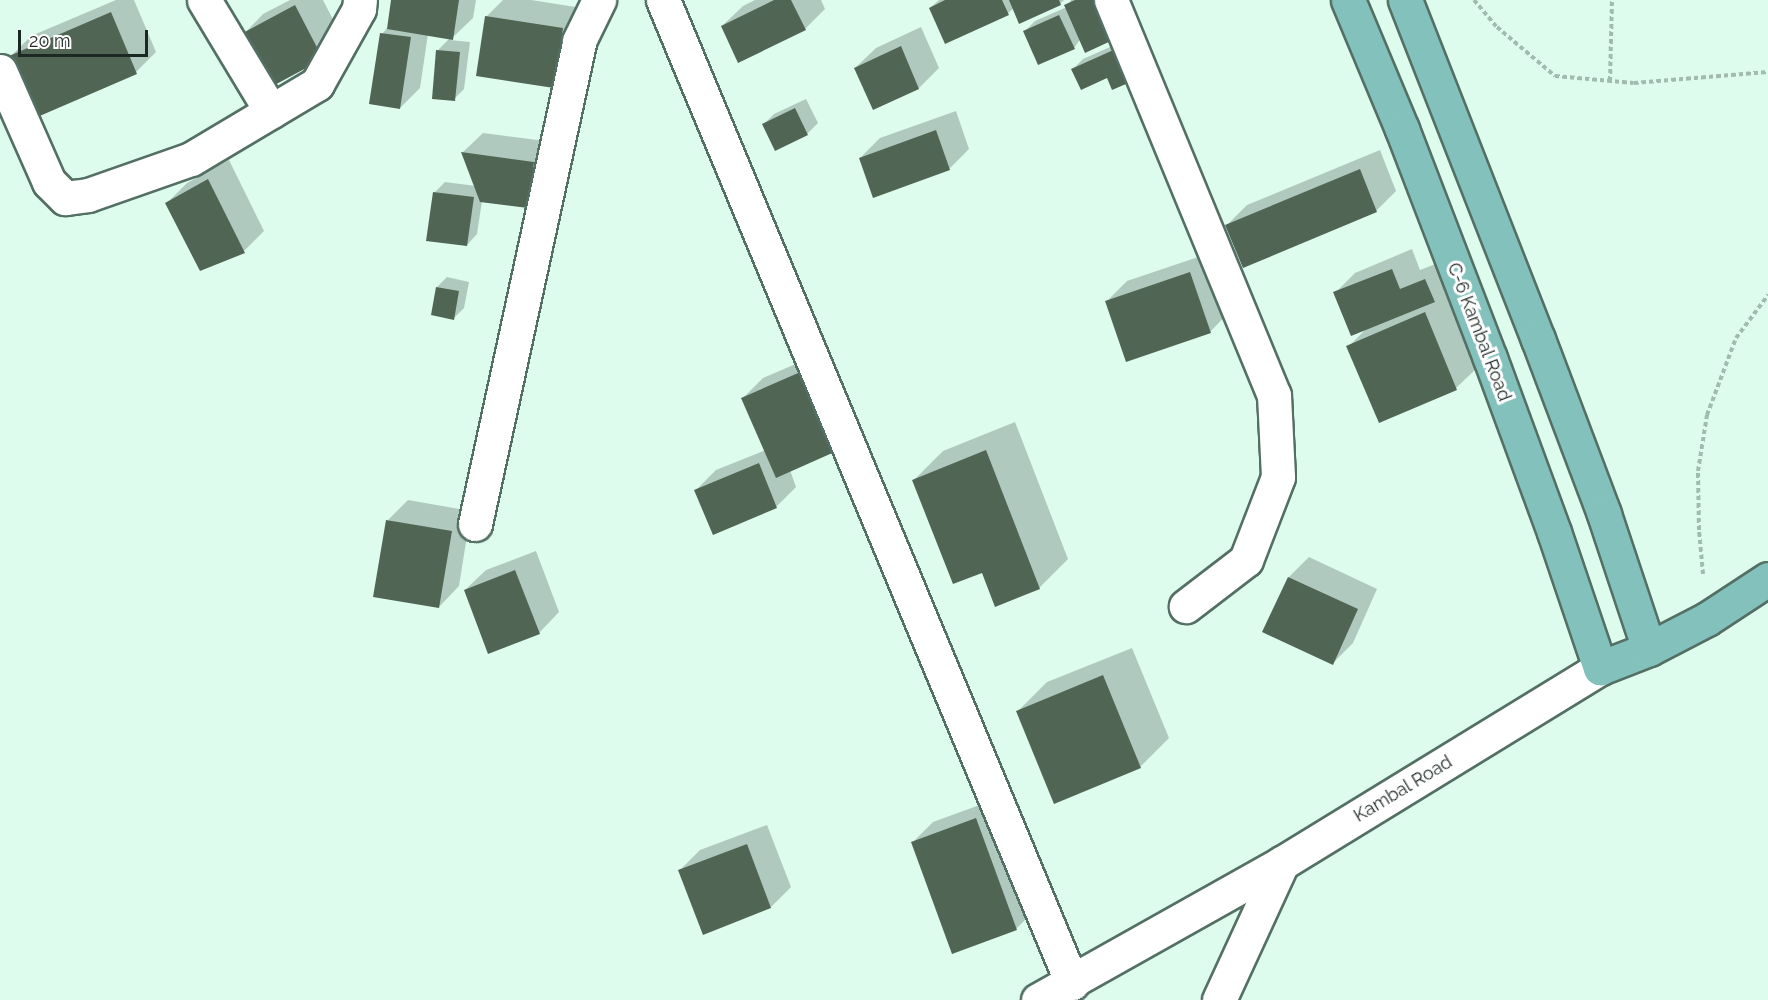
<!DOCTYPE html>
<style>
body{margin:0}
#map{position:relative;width:1768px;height:1000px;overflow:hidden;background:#ddfcee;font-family:Raleway,sans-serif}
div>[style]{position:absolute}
.shadow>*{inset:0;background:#0003}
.building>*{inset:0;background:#516554}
.path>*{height:4px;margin-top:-2px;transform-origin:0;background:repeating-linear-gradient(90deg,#a2bbb0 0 4.5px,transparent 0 7.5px)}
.roads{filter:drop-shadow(2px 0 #546f64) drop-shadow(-2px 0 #546f64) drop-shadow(0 2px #546f64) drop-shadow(0 -2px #546f64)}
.minor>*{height:33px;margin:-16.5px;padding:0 16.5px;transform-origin:16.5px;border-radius:16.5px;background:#fff}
.major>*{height:33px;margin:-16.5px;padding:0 16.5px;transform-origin:16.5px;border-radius:16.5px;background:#83c2bc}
span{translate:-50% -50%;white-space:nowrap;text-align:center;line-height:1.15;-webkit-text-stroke:6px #fff;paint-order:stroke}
.street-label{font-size:18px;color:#1c2823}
.scale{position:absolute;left:18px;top:30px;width:130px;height:27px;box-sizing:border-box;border:3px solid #1c2823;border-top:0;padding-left:8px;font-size:18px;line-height:21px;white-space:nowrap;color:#1c2823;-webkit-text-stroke:4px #fff;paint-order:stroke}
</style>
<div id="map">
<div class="shadow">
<i style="clip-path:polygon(116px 0,134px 0,156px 52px,136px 72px,11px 56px,31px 36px)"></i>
<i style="clip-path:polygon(290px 0,323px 0,342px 37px,322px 57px,243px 35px,263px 14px)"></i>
<i style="clip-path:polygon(392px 0,476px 0,473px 18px,450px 40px,470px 42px,464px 89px,454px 99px,438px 50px,450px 38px,428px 34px,420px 88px,400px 108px,382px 34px,388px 27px)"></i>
<i style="clip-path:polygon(503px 0,531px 0,582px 8px,574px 66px,486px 17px)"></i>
<i style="clip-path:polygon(755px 0,821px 0,825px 9px,805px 29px,722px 26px,743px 6px)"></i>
<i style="clip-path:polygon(939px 0,1064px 0,1060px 4px,1014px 8px,1008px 13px,930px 8px)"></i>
<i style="clip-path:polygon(1071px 0,1109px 0,1074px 48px,1025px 31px,1035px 21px,1067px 7px)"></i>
<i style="clip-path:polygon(921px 27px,939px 68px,919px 88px,873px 108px,855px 68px,876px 48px)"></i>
<i style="clip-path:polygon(1128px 39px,1107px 76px,1073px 69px,1083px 59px)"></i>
<i style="clip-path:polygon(806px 99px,818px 123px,808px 133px,776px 149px,764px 124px,774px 114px)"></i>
<i style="clip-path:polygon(956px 111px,969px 149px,949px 169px,860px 158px,880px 138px)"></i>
<i style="clip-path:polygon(483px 133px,553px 142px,548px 187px,482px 201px,477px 234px,467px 245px,435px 192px,445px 182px,476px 186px,463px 152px)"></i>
<i style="clip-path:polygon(1380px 150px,1396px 191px,1376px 211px,1227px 225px,1247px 205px)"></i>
<i style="clip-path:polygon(229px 160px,264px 231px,244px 251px,167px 203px,187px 183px)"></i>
<i style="clip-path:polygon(1412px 249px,1420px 270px,1446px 260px,1454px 281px,1444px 291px,1477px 368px,1456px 388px,1380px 421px,1348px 347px,1366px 329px,1335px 293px,1355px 273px)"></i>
<i style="clip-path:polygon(1210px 253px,1230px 311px,1210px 332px,1107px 301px,1127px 281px)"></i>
<i style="clip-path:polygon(447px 277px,469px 282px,464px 308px,454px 318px,437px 287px)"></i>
<i style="clip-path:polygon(826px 351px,790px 470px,796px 487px,776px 507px,696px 490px,716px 470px,766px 450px,743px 398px,763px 378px)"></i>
<i style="clip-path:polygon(1015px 422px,1068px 559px,1039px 588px,914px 480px,943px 451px)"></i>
<i style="clip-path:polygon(408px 500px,471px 511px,459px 586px,439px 607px,388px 520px)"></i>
<i style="clip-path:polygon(536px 551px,559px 612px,539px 633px,465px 590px,486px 570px)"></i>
<i style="clip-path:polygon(1309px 557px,1377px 589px,1353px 643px,1333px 663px,1264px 631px,1289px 577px)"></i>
<i style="clip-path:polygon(1132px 648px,1169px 738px,1140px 767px,1018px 711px,1047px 682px)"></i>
<i style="clip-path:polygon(996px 799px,1036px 909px,1016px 929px,913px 842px,933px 822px)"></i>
<i style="clip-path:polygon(767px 825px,791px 887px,771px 907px,680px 870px,700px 850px)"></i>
</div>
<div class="building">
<i style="clip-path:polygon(391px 0,459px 0,453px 40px,387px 29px)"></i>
<i style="clip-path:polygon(774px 0,791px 0,806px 30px,738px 63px,721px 26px)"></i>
<i style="clip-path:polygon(945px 0,1002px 0,1009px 15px,945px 44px,929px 8px)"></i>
<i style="clip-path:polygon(1009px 0,1059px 0,1061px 5px,1019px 24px)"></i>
<i style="clip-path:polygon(1075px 0,1095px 0,1113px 40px,1085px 53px,1064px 5px)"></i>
<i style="clip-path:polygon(295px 5px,323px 59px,269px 88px,241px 34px)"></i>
<i style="clip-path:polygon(111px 12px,137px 74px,35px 118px,9px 56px)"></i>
<i style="clip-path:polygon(1059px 15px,1075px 49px,1038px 65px,1023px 31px)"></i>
<i style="clip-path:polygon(485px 16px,563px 28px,554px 88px,476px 76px)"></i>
<i style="clip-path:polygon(380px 33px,411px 37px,400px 109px,369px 104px)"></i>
<i style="clip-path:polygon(901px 46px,919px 89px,873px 110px,854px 68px)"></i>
<i style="clip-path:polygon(1118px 48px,1133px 81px,1112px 90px,1107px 78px,1081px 90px,1071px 69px)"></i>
<i style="clip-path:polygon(436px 50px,460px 52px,455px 101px,432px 99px)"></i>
<i style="clip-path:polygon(795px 108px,808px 135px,775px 151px,762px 124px)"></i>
<i style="clip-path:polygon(936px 130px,950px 170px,873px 198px,859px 158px)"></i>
<i style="clip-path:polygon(461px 152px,534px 162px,528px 208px,480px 202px)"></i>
<i style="clip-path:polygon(1360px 169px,1377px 212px,1243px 268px,1225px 225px)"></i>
<i style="clip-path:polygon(208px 179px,245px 253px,200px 271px,165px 203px)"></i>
<i style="clip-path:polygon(433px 192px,474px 197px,467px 246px,426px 241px)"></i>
<i style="clip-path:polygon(1392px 269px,1400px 289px,1425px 279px,1435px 302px,1351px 336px,1333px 292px)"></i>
<i style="clip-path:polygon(1190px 272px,1211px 333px,1126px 362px,1105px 301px)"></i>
<i style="clip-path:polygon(436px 287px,459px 291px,454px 320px,431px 315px)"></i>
<i style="clip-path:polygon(1425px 312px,1457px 390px,1379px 423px,1346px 346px)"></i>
<i style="clip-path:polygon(805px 370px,839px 450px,776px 478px,741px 398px)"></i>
<i style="clip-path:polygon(986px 450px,1040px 589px,995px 607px,982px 573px,953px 584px,912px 480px)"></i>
<i style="clip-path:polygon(759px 463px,777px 508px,713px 535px,694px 490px)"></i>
<i style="clip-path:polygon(386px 520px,452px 531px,439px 608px,373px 597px)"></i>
<i style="clip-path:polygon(515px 570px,540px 634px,488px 654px,464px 590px)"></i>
<i style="clip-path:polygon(1288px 577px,1358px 609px,1333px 665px,1262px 632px)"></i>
<i style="clip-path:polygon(1103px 675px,1141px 768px,1054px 804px,1016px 711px)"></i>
<i style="clip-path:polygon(976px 818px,1017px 930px,952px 954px,911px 842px)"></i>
<i style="clip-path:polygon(747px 844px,771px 908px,703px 935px,678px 870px)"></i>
</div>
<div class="path">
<i style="left:1474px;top:0;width:35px;rotate:50deg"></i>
<i style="left:1497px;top:27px;width:76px;rotate:40.2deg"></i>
<i style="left:1555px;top:76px;width:79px;rotate:5.1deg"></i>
<i style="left:1634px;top:83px;width:134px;rotate:-4.7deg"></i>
<i style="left:1610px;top:81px;width:81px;rotate:-88.6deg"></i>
<i style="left:1703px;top:574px;width:44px;rotate:-95.2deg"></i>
<i style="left:1699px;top:530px;width:59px;rotate:-91deg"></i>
<i style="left:1698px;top:471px;width:57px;rotate:-80.9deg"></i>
<i style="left:1707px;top:415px;width:82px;rotate:-69.4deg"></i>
<i style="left:1736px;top:338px;width:54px;rotate:-53.3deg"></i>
</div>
<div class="roads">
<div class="minor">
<i style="left:204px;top:0;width:130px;rotate:58.9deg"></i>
<i style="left:663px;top:0;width:1065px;rotate:67.41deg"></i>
<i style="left:1111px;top:0;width:427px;rotate:67.6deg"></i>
<i style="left:1274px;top:395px;width:82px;rotate:87.2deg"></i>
<i style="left:1278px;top:477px;width:89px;rotate:111.1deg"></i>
<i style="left:1246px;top:560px;width:76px;rotate:142.5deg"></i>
<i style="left:0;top:71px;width:121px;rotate:66.2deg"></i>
<i style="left:49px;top:182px;width:23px;rotate:45deg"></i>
<i style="left:65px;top:198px;width:23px;rotate:-7deg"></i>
<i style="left:88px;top:195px;width:109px;rotate:-19.3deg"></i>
<i style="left:191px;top:159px;width:147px;rotate:-30.8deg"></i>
<i style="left:317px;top:84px;width:86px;rotate:-60.8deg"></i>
<i style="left:359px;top:9px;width:9px;rotate:-84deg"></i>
<i style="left:475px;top:524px;width:494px;rotate:-77.8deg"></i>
<i style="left:579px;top:41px;width:46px;rotate:-64deg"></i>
<i style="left:1038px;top:1000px;width:280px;rotate:-29.3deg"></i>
<i style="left:1282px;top:863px;width:373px;rotate:-31.5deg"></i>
<i style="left:1219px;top:1000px;width:151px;rotate:-65.3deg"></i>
</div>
<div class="major">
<i style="left:1348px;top:0;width:140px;rotate:67.3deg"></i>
<i style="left:1402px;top:129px;width:245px;rotate:69deg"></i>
<i style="left:1490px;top:358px;width:185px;rotate:69.8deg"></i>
<i style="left:1554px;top:532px;width:144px;rotate:71.3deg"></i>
<i style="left:1600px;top:668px;width:53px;rotate:-21.2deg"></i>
<i style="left:1649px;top:649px;width:65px;rotate:-27.3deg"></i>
<i style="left:1707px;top:619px;width:73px;rotate:-33.3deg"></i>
<i style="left:1405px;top:0;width:364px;rotate:68.6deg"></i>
<i style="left:1538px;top:339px;width:187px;rotate:69.3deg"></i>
<i style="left:1604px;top:514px;width:142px;rotate:71.6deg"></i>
</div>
</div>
<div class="street-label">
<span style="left:1479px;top:332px;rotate:69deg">C-6 Kambal Road</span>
<span style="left:1403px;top:789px;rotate:-31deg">Kambal Road</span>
</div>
<div class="scale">20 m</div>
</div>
